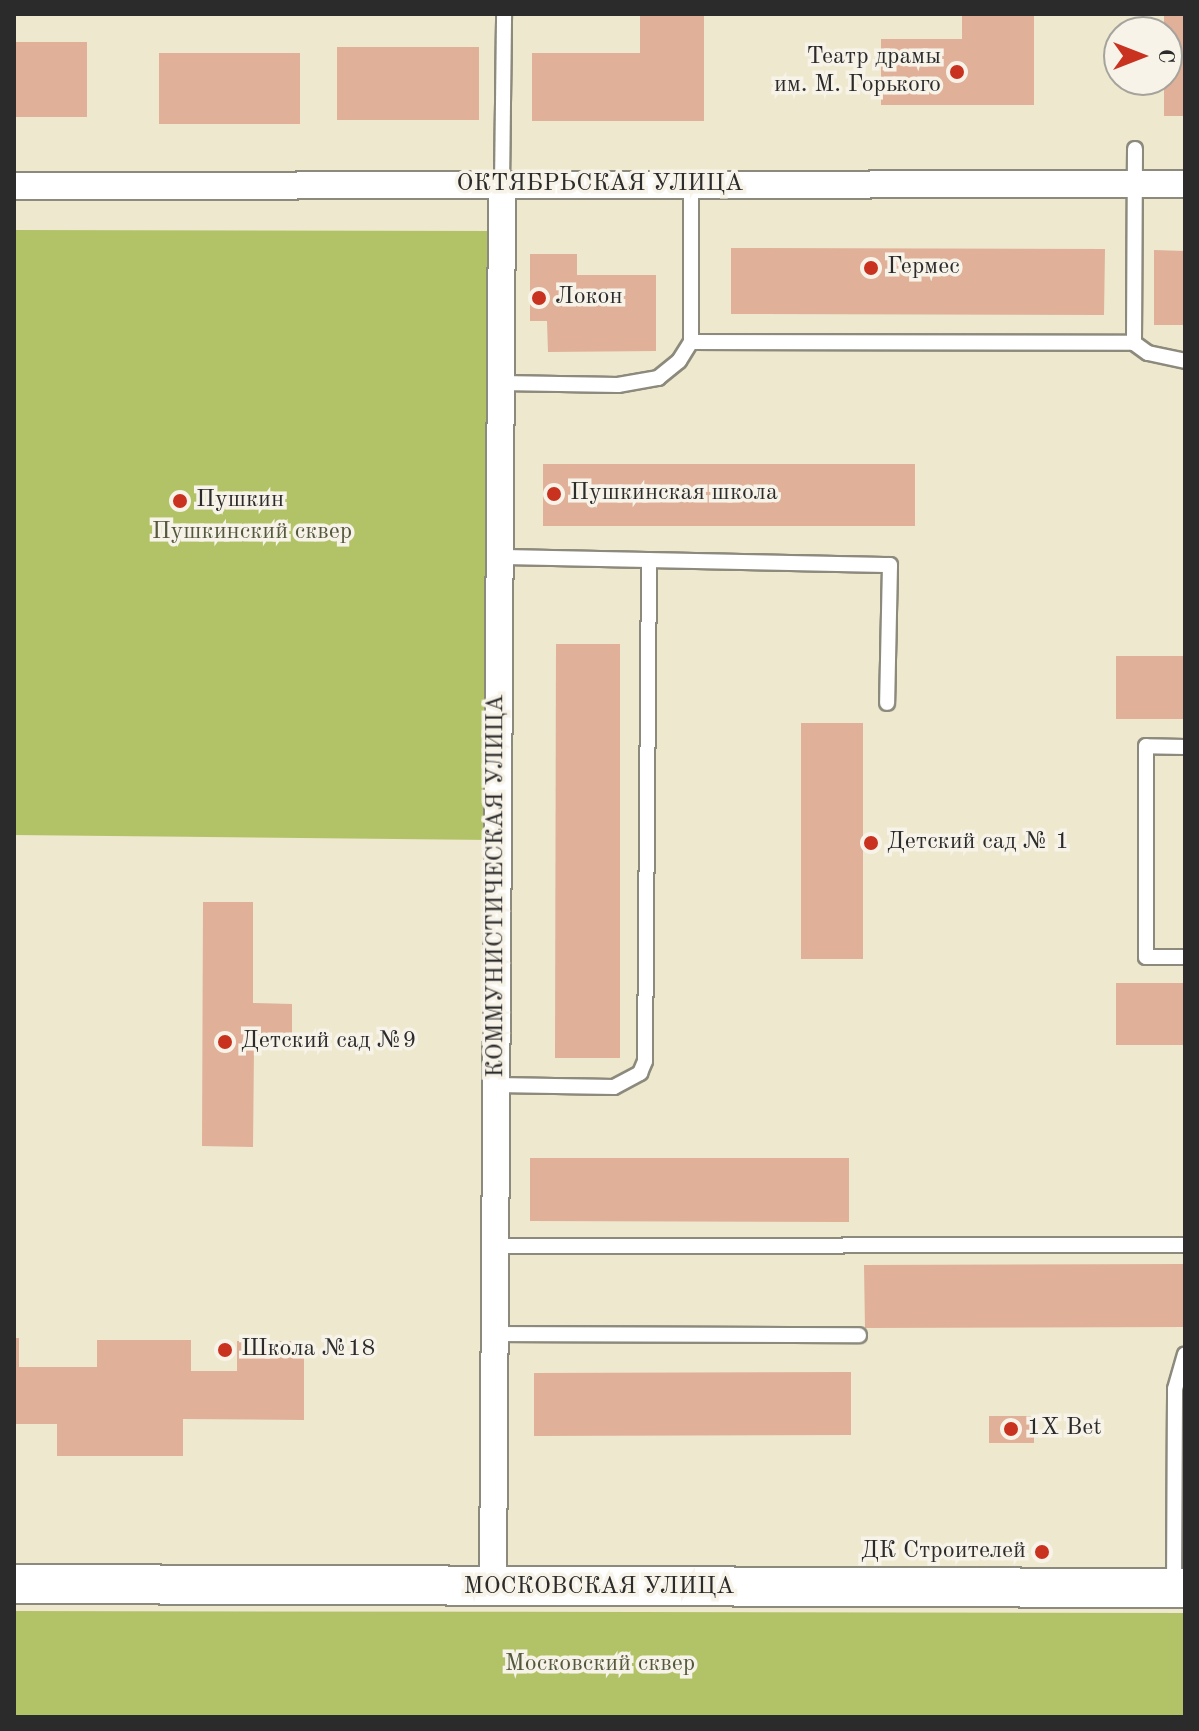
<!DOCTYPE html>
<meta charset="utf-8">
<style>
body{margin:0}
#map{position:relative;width:1199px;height:1731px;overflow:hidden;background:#ede8ce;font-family:"Old Standard TT",serif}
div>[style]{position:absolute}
.green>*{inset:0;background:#b2c367}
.building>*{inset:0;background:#e0b098}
.roads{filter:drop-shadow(2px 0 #8c8a7c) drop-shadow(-2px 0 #8c8a7c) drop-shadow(0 2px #8c8a7c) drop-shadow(0 -2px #8c8a7c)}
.lane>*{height:14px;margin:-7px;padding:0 7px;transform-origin:7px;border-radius:7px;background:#fff}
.street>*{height:26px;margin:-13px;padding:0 13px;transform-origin:13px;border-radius:13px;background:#fff}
.secondary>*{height:38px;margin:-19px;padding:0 19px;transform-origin:19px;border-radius:19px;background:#fff}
.dots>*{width:22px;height:22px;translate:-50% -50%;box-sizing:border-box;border:4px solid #f7f3e8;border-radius:50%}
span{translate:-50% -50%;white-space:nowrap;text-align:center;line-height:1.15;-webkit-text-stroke:7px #f7f3e8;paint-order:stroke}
.poi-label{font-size:24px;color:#2b2b2b}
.right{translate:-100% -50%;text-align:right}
.left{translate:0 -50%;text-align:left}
.street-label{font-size:24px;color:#2b2b2b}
.park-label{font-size:24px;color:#54593d}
.frame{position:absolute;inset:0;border:16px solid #2b2b2b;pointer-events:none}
.north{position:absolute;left:1103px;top:16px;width:80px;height:80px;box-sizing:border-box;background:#f7f3e8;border:2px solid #a5a39c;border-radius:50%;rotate:90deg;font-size:22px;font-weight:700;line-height:32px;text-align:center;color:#2b2b2b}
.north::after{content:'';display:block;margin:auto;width:28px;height:36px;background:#c8321e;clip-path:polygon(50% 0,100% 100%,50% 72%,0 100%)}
</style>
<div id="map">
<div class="green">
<i style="clip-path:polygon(14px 230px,491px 231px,491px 840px,14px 835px)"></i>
<i style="clip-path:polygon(14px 1611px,1185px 1613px,1185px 1717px,14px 1717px)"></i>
</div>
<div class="building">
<i style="clip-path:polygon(640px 14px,704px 14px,704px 121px,532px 121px,532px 53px,640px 53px)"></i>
<i style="clip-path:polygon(962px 14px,1034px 14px,1034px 105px,881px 105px,881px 39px,962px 39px)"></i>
<i style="clip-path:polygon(1164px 14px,1185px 14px,1185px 116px,1164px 116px)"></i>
<i style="clip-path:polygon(14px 42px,87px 42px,87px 117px,14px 117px)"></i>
<i style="clip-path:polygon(337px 47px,479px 47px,479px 120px,337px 120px)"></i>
<i style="clip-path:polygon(159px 53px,300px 53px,300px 124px,159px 124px)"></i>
<i style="clip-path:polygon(731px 248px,1105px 249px,1104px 315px,731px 314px)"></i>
<i style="clip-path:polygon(1154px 250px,1185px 251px,1185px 325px,1154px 325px)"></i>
<i style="clip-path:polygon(530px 254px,577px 254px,577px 275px,656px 275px,656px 351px,548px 352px,547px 321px,530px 321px)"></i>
<i style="clip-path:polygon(543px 464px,915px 464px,915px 526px,543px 526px)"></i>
<i style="clip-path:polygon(556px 644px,620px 644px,620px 1058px,555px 1058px)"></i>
<i style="clip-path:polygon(1116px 656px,1185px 656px,1185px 719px,1116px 719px)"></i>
<i style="clip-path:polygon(801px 723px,863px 723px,863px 959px,801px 959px)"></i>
<i style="clip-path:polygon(203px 902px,253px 902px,253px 1003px,292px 1004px,292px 1048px,254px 1048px,253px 1147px,202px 1146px)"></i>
<i style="clip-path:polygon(1116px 983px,1185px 983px,1185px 1045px,1116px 1045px)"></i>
<i style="clip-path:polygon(530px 1158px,849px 1158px,849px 1222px,530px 1221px)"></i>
<i style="clip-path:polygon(1185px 1264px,1185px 1327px,865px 1328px,864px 1265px)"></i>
<i style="clip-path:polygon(14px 1338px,19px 1338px,19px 1367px,97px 1367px,97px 1340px,191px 1340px,191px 1371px,237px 1371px,237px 1341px,304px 1341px,304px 1420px,183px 1419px,183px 1456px,57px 1456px,57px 1424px,14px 1424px)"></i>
<i style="clip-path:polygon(851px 1372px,851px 1435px,534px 1436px,534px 1373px)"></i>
<i style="clip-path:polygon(989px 1416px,1034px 1416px,1034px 1443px,989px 1443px)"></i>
</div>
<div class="roads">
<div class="lane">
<i style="left:1135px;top:149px;width:194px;rotate:90.3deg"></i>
<i style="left:1134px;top:343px;width:17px;rotate:36deg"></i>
<i style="left:1148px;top:353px;width:38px;rotate:12deg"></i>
<i style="left:502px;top:185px;width:171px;rotate:-89.3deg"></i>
<i style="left:691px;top:185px;width:157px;rotate:90deg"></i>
<i style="left:501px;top:383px;width:117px;rotate:1deg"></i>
<i style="left:618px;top:385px;width:41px;rotate:-9.9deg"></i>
<i style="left:658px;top:378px;width:27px;rotate:-39deg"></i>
<i style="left:679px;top:361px;width:22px;rotate:-58deg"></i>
<i style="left:691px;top:342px;width:443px;rotate:0.1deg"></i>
<i style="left:500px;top:557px;width:390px;rotate:1.2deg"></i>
<i style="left:890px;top:565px;width:138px;rotate:91.2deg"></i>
<i style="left:1185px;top:747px;width:39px;rotate:-179deg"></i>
<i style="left:1146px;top:746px;width:211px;rotate:90deg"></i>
<i style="left:1146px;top:957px;width:39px"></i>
<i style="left:496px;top:1085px;width:118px;rotate:1deg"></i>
<i style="left:614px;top:1087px;width:30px;rotate:-28deg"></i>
<i style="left:640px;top:1073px;width:13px;rotate:-67deg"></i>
<i style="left:645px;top:1061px;width:501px;rotate:-89.54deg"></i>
<i style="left:495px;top:1246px;width:690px;rotate:-0.08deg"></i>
<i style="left:494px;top:1334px;width:365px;rotate:0.2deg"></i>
<i style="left:1174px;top:1588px;width:199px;rotate:-89.7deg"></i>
<i style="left:1175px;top:1389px;width:36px;rotate:-74deg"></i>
</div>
<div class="street">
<i style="left:14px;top:186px;width:1171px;rotate:-0.1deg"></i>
<i style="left:493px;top:1588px;width:1403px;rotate:-89.63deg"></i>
</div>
<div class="secondary">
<i style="left:14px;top:1584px;width:1171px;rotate:0.2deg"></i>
</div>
</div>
<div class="dots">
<i style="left:957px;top:72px;background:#c8321e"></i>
<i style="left:871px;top:268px;background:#c8321e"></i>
<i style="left:539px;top:298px;background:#c8321e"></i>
<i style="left:554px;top:494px;background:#c8321e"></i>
<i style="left:180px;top:501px;background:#c8321e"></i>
<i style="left:871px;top:843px;background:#c8321e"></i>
<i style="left:225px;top:1042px;background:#c8321e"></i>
<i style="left:225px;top:1350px;background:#c8321e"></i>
<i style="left:1011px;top:1429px;background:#c8321e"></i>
<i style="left:1042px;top:1552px;background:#c8321e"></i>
</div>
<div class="poi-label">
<span class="right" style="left:941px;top:72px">Театр драмы<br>им. М. Горького</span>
<span class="left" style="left:887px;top:268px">Гермес</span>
<span class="left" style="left:555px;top:298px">Локон</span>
<span class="left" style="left:570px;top:494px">Пушкинская школа</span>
<span class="left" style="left:196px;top:501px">Пушкин</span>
<span class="left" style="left:887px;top:843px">Детский сад № 1</span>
<span class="left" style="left:241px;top:1042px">Детский сад №9</span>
<span class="left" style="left:241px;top:1350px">Школа №18</span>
<span class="left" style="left:1027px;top:1429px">1X Bet</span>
<span class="right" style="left:1026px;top:1552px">ДК Строителей</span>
</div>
<div class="street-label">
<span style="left:600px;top:185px">ОКТЯБРЬСКАЯ УЛИЦА</span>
<span style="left:497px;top:886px;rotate:-90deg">КОММУНИСТИЧЕСКАЯ УЛИЦА</span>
<span style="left:599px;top:1588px">МОСКОВСКАЯ УЛИЦА</span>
</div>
<div class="park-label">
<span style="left:252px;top:533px">Пушкинский сквер</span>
<span style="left:600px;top:1665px">Московский сквер</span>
</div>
<div class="frame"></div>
<div class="north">С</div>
</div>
